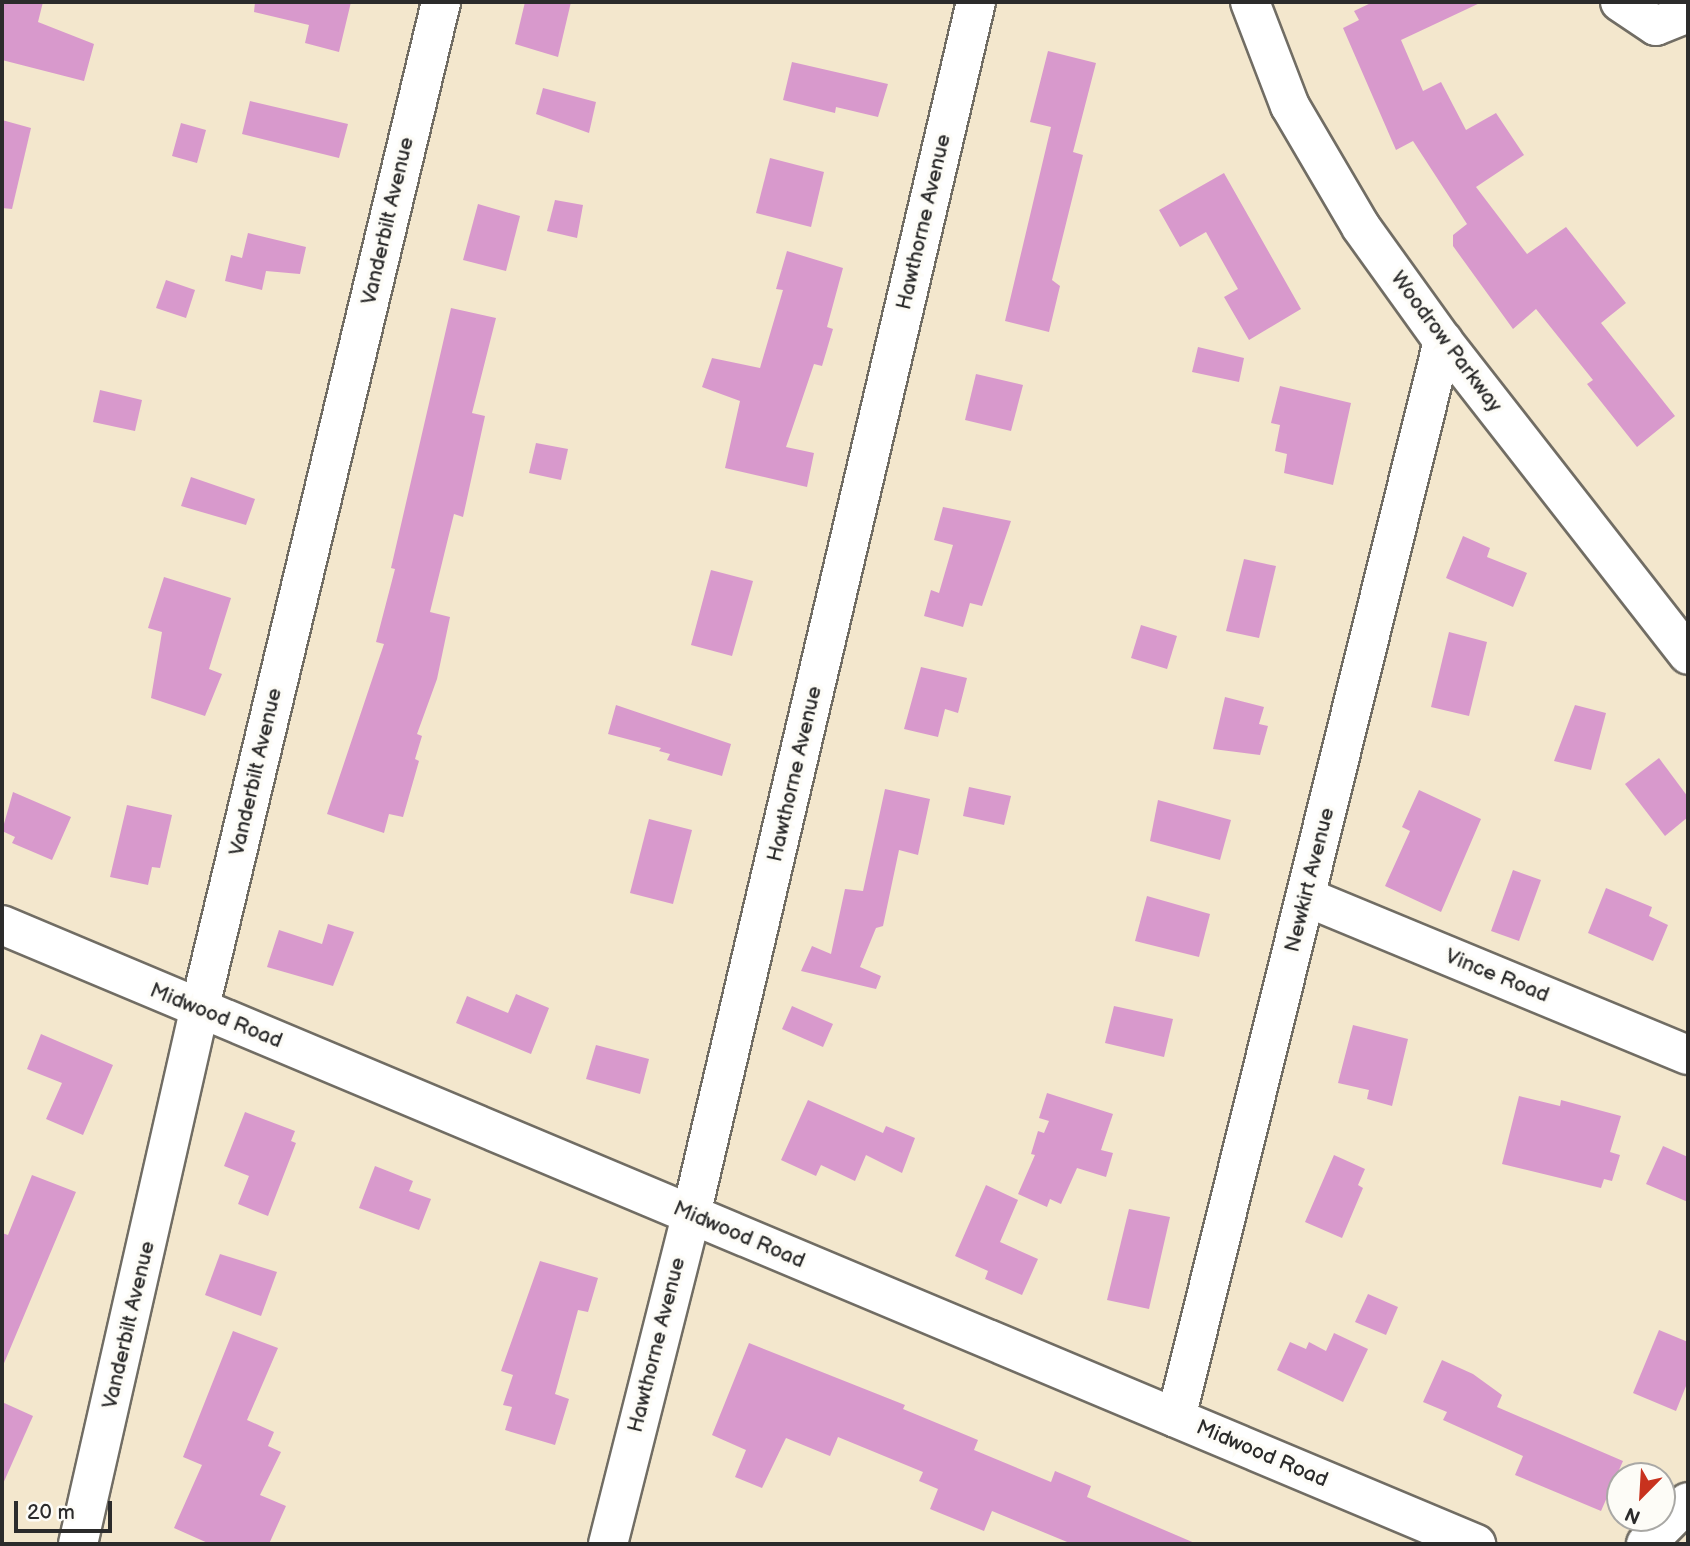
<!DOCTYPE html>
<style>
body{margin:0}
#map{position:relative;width:1690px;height:1546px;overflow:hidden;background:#f3e7cd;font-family:"Balsamiq Sans",sans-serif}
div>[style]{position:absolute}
.building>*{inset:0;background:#d899cc}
.roads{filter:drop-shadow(2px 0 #716d64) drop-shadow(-2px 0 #716d64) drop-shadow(0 2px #716d64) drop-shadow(0 -2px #716d64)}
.minor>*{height:38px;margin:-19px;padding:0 19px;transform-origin:19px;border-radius:19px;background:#fff}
span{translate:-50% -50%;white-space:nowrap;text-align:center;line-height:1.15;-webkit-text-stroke:7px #fdfcf7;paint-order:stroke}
.street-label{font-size:21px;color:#2b2b2b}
.frame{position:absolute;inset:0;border:4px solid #2b2b2b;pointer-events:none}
.north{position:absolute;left:1606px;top:1462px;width:70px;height:70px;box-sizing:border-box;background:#fdfcf7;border:2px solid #a9a8a5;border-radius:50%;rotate:204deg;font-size:19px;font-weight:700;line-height:28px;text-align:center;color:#2b2b2b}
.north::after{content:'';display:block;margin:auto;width:24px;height:32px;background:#c8321e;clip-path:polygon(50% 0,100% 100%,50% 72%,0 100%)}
.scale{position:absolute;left:14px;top:1501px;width:98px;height:32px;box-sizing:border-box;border:4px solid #2b2b2b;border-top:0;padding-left:9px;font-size:21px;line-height:24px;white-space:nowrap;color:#2b2b2b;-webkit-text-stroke:5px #fdfcf7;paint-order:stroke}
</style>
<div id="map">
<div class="building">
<i style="clip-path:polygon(2px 2px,43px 2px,38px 22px,94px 44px,84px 81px,2px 60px)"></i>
<i style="clip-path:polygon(255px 2px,351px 2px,339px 52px,305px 43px,309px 25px,254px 12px)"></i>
<i style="clip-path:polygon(525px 2px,571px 2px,558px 57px,515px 44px)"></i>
<i style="clip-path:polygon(1373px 2px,1482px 2px,1401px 40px,1423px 91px,1441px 82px,1466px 130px,1496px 113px,1524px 155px,1476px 187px,1527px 254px,1566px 227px,1626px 303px,1601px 323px,1675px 416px,1637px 447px,1587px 384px,1593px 380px,1536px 309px,1513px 329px,1453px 246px,1453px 235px,1467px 224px,1413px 141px,1396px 150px,1343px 28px,1359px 20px,1354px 11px)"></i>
<i style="clip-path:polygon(1048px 51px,1096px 63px,1073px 152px,1083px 155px,1052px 280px,1060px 286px,1049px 332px,1005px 321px,1051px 127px,1030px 122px)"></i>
<i style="clip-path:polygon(792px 62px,888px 84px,878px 117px,836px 107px,835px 113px,783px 100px)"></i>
<i style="clip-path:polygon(543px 88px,596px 102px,589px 133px,536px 114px)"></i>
<i style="clip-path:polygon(250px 101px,348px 124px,339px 158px,242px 134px)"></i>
<i style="clip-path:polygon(2px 120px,31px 128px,12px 209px,2px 208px)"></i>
<i style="clip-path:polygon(181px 123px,206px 130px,197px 163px,172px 156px)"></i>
<i style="clip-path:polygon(770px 158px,824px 172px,811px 227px,756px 213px)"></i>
<i style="clip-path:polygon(1224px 173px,1301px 309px,1249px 340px,1224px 297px,1238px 289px,1206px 232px,1180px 247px,1159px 210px)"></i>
<i style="clip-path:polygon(555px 200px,583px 205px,577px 238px,547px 231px)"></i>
<i style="clip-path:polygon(478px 204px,520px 216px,506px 271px,463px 260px)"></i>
<i style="clip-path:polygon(248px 233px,306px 247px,300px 274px,266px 271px,262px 290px,225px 281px,231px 255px,242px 258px)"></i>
<i style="clip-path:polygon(787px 251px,843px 268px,827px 327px,833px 329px,822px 366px,814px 364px,786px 447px,814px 453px,807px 487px,725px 468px,740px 401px,702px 387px,712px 358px,760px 368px,783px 290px,776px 289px)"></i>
<i style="clip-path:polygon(166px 280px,195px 290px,186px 318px,156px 308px)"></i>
<i style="clip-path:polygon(451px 308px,496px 318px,472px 413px,485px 416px,463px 517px,454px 514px,430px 612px,450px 617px,437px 679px,417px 734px,422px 736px,415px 759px,419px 761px,403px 817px,389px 814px,384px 833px,327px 814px,384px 644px,376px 642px,395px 569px,391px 568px)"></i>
<i style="clip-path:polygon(1198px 347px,1244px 358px,1239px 382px,1192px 372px)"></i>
<i style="clip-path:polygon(976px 374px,1023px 385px,1011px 431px,965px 420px)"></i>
<i style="clip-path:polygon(1280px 386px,1351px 403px,1333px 485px,1284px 473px,1287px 454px,1275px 451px,1280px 425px,1271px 423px)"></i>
<i style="clip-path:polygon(100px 390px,142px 400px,135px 431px,93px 422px)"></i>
<i style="clip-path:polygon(536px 443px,568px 449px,561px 480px,529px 473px)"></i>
<i style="clip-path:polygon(191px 477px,255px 499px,246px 525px,181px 506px)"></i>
<i style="clip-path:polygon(943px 507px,1011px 521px,982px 606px,970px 603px,963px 627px,924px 616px,931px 590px,939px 593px,953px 545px,934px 540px)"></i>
<i style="clip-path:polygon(1463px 536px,1490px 548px,1487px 557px,1527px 573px,1513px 607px,1446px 578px)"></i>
<i style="clip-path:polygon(1244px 559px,1276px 566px,1259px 638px,1226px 631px)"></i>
<i style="clip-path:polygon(711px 570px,753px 581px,732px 656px,691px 645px)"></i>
<i style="clip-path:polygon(164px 577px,231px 598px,209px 669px,222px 674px,205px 716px,151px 698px,162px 632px,148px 628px)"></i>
<i style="clip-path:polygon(1141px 625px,1177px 636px,1167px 669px,1131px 658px)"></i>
<i style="clip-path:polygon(1449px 632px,1487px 642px,1469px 716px,1431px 707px)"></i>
<i style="clip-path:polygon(921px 667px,967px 678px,958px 713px,945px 709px,938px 737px,904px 729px)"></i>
<i style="clip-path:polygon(1225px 697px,1264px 707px,1259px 724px,1268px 726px,1260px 755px,1213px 749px)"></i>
<i style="clip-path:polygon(616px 705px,731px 744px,722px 776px,667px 760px,670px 754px,659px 751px,661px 748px,608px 734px)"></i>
<i style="clip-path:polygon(1575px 705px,1606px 713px,1591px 770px,1554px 761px)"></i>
<i style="clip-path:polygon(1659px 758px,1688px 797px,1688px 817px,1665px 836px,1625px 784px)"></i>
<i style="clip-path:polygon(969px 787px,1011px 796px,1004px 825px,963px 816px)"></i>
<i style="clip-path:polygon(885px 789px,930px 799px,918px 855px,899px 850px,883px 926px,876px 928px,860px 967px,881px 976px,876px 989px,801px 971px,812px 946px,831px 954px,845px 889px,863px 891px)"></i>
<i style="clip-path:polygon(1419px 790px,1481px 819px,1441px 912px,1385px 886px,1410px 831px,1402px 827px)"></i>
<i style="clip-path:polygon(13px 792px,71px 817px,52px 860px,12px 843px,15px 837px,2px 831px)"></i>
<i style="clip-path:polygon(1158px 800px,1231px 820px,1220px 860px,1150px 841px)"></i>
<i style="clip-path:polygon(127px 805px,172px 815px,160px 868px,152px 867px,148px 885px,110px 877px)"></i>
<i style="clip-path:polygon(649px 819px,692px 830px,673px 904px,630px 893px)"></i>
<i style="clip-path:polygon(1513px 870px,1541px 880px,1519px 941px,1491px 931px)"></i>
<i style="clip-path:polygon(1606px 888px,1652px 907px,1649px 916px,1668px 925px,1653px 961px,1588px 933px)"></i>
<i style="clip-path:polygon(1147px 896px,1210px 914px,1199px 957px,1135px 941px)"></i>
<i style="clip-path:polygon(328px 924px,354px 932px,333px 986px,267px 967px,279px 930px,322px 944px)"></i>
<i style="clip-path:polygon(516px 994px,549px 1008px,531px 1054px,456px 1023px,467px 996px,508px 1013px)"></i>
<i style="clip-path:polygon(792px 1006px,833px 1024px,823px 1047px,782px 1029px)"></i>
<i style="clip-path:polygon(1114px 1006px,1173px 1019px,1164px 1057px,1105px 1043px)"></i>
<i style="clip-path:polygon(1353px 1025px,1408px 1039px,1392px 1106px,1367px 1099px,1369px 1090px,1338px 1083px)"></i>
<i style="clip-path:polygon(41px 1034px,113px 1065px,83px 1135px,46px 1119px,62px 1083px,27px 1069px)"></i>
<i style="clip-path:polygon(596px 1045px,649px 1059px,640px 1094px,586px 1079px)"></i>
<i style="clip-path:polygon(1047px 1093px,1113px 1114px,1101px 1150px,1113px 1153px,1106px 1177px,1077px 1168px,1061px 1204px,1050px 1199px,1047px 1207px,1018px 1194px,1035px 1155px,1031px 1154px,1038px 1131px,1044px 1133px,1049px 1121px,1039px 1118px)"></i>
<i style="clip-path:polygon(1519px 1096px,1560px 1106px,1561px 1100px,1621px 1116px,1610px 1152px,1620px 1155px,1612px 1181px,1604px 1179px,1601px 1188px,1502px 1164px)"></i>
<i style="clip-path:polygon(808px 1100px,883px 1133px,886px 1126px,915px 1138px,902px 1173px,866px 1155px,855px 1181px,821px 1165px,816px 1176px,781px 1160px)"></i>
<i style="clip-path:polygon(245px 1112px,295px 1131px,291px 1141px,296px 1143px,268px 1216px,238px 1204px,249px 1176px,224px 1166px)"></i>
<i style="clip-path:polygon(1663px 1146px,1688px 1157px,1688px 1202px,1646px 1184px)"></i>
<i style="clip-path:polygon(1334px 1155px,1365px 1169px,1358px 1185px,1363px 1188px,1342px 1238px,1305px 1222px)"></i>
<i style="clip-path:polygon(375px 1166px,413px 1181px,409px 1191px,431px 1199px,419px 1230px,359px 1208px)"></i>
<i style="clip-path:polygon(32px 1175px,76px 1192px,2px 1368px,2px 1233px,8px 1235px)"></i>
<i style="clip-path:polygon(986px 1185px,1018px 1200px,1000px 1242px,1038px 1259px,1022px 1295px,985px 1279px,988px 1271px,955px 1256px)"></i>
<i style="clip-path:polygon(1129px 1209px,1170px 1217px,1149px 1309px,1107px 1300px)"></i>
<i style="clip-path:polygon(220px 1254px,277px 1272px,261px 1316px,205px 1295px)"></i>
<i style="clip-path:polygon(540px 1261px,598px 1278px,588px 1312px,578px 1310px,555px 1394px,569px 1399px,555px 1445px,505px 1430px,512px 1407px,503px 1405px,513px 1375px,501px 1371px)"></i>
<i style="clip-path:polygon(1368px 1294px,1398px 1307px,1386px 1335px,1355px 1322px)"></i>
<i style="clip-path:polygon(1659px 1330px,1688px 1342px,1688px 1381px,1676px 1411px,1633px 1393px)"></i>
<i style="clip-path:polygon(233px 1331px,278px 1348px,247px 1420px,274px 1432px,268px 1446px,281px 1452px,260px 1495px,286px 1506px,269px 1544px,210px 1544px,174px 1528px,202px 1465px,183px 1457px)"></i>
<i style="clip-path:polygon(1334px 1333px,1368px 1349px,1343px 1402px,1277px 1370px,1290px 1342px,1306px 1349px,1309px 1342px,1326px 1351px)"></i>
<i style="clip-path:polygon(749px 1343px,905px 1405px,903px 1409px,978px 1440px,974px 1450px,1051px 1482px,1055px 1471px,1091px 1486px,1087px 1497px,1197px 1544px,1072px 1544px,992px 1511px,984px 1531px,930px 1509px,938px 1489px,919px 1481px,923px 1472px,838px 1437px,830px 1456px,786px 1438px,762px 1488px,735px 1477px,746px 1450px,712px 1435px)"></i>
<i style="clip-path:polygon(1442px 1360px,1473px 1374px,1502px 1395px,1497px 1407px,1623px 1461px,1601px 1511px,1515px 1475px,1523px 1456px,1443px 1420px,1447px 1412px,1423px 1402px)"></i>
<i style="clip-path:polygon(2px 1402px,33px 1416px,2px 1486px)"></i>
</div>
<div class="roads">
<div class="minor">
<i style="left:1250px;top:2px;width:111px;rotate:69deg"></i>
<i style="left:1290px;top:106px;width:140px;rotate:59.6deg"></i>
<i style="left:1361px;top:227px;width:140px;rotate:54.3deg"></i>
<i style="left:1443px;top:341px;width:398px;rotate:52deg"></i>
<i style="left:1620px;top:2px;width:43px;rotate:33.7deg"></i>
<i style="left:1656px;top:26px;width:35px;rotate:-22deg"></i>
<i style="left:1306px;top:897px;width:413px;rotate:22.5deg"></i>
<i style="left:2px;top:925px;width:1599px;rotate:22.78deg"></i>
<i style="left:1176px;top:1418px;width:1110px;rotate:-76.08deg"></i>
<i style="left:78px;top:1544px;width:547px;rotate:-77.21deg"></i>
<i style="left:199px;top:1011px;width:1038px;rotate:-76.51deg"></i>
<i style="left:608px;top:1544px;width:339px;rotate:-75.8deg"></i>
<i style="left:691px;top:1215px;width:1246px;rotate:-76.78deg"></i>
<i style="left:1646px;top:1544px;width:59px;rotate:-45deg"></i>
</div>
</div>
<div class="street-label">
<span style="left:388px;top:221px;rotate:-77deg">Vanderbilt Avenue</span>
<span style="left:924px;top:222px;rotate:-77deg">Hawthorne Avenue</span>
<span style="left:1446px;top:342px;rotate:53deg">Woodrow Parkway</span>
<span style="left:256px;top:772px;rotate:-77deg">Vanderbilt Avenue</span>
<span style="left:795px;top:774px;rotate:-77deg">Hawthorne Avenue</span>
<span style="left:1310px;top:880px;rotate:-76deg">Newkirt Avenue</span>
<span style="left:1497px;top:976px;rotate:22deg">Vince Road</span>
<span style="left:216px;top:1016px;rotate:22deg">Midwood Road</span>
<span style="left:739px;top:1235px;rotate:23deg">Midwood Road</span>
<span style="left:129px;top:1325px;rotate:-77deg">Vanderbilt Avenue</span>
<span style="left:657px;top:1345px;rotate:-76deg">Hawthorne Avenue</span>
<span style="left:1262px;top:1454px;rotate:23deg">Midwood Road</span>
</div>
<div class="frame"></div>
<div class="north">N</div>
<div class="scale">20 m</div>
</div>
